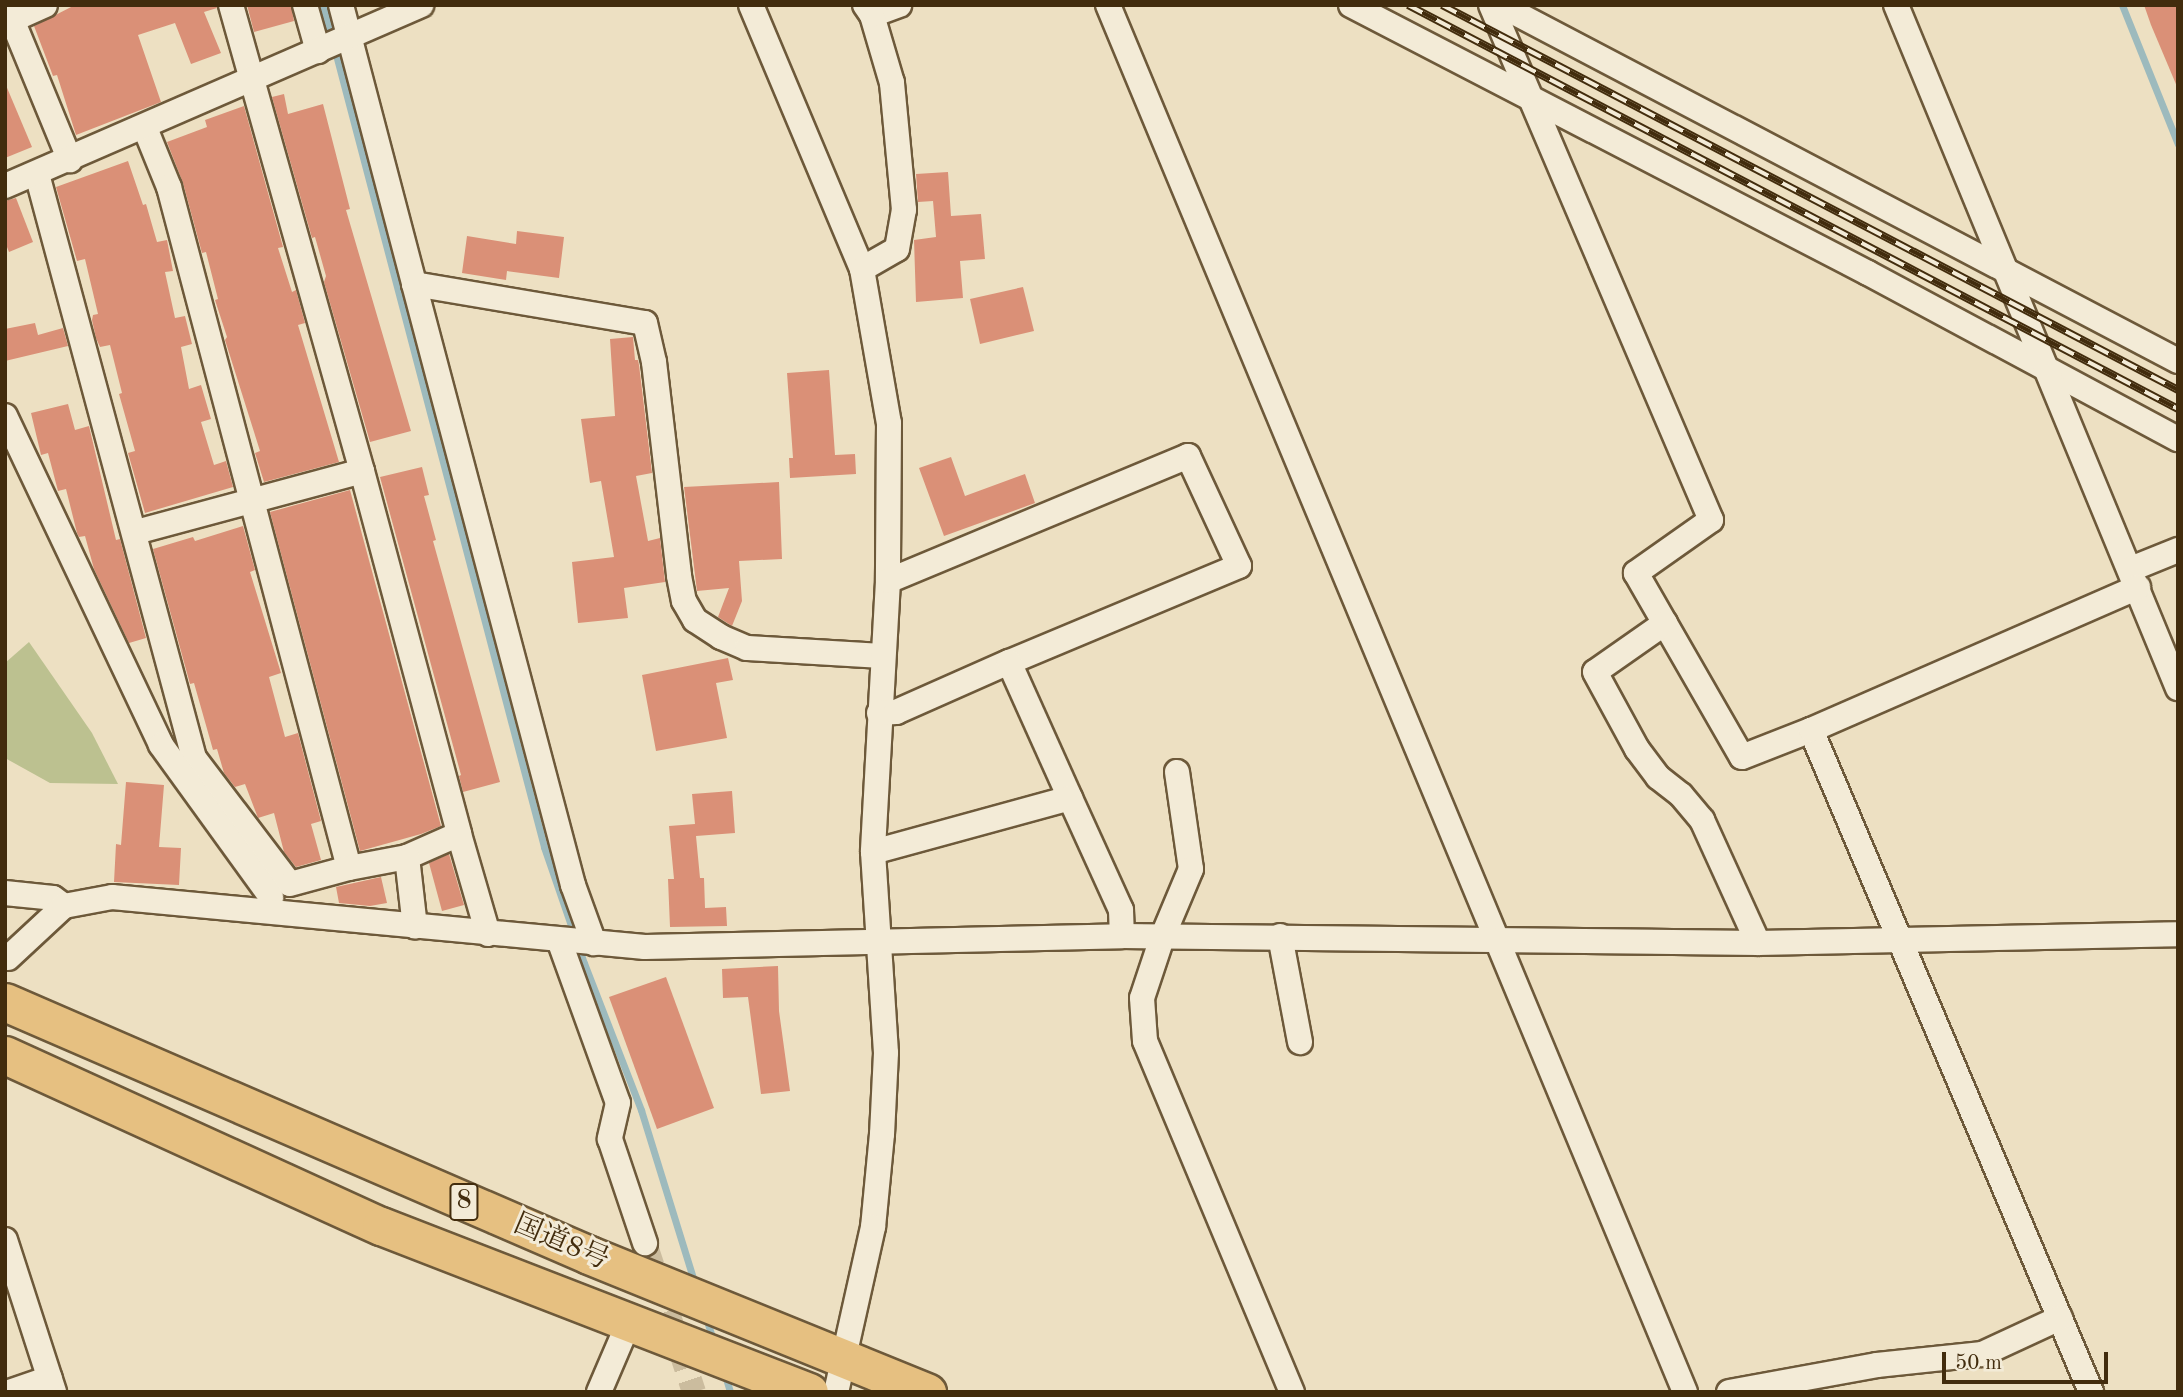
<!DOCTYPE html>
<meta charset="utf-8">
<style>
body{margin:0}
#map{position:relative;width:2183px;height:1397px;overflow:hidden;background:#ede0c2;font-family:"Old Standard TT","Noto Serif JP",serif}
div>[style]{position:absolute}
.green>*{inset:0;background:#bcc190}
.stream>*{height:7px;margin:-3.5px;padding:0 3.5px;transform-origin:3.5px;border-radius:3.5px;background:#9dbabd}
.building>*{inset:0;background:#da9077}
.minor-tunnel>*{height:24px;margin-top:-12px;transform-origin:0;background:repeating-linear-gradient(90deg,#cbbc9e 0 24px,transparent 0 36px)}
.roads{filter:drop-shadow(2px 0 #6d593a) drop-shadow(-2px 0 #6d593a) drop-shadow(0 2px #6d593a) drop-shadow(0 -2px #6d593a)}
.minor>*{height:24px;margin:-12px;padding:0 12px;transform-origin:12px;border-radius:12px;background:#f3ebd7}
.highway>*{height:37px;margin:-18.5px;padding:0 18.5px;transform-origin:18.5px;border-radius:18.5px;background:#e6c081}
.rail>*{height:8px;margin-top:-4px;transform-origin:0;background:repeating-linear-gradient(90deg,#f3ebd7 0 16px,#422c0d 0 32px);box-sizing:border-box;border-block:2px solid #422c0d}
span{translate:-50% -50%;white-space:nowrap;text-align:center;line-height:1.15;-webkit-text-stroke:6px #f3ebd7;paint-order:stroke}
.shield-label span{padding:2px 5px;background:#f3ebd7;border:2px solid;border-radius:5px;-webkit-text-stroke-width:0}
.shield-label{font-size:26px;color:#422c0d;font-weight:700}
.street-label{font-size:28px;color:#422c0d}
.frame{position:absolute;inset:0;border:7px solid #422c0d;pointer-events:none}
.scale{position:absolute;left:1942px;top:1352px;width:166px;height:32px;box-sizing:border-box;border:4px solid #422c0d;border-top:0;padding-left:9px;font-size:21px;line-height:24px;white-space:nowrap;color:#422c0d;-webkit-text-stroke:5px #f3ebd7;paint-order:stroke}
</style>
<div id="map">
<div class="green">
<i style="clip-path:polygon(29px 642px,92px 733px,118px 784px,50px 783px,5px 758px,5px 663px)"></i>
</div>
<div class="stream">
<i style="left:323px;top:5px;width:871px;rotate:75.29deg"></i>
<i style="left:544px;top:847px;width:123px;rotate:71deg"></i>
<i style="left:584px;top:963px;width:158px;rotate:68.8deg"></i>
<i style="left:641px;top:1110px;width:182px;rotate:72.8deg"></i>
<i style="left:2122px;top:5px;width:150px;rotate:68.1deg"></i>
<i style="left:705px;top:1315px;width:26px;rotate:72deg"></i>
<i style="left:724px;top:1372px;width:21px;rotate:73deg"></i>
</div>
<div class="building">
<i style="clip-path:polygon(75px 5px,216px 5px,217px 8px,204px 12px,221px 53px,191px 64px,175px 23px,138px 35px,161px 102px,76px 135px,57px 75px,53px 76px,34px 26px)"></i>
<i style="clip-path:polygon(247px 5px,291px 5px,294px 21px,254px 32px)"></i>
<i style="clip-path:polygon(2144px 5px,2178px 5px,2178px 89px,2151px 25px)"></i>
<i style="clip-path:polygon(5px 83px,32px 147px,5px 158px)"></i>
<i style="clip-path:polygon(284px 94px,288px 114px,323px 104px,350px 209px,346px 210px,411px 431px,370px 442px,324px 282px,326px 276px,315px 237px,312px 238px,272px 97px)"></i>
<i style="clip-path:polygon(244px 106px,283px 247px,278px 248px,292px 292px,296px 290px,305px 323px,298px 325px,339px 462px,264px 482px,255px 453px,260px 451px,225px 340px,227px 337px,215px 300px,218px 299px,206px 252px,202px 253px,183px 183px,167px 142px,207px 127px,205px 120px)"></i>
<i style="clip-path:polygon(128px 161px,143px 205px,146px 204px,157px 242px,167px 240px,173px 271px,165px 272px,175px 318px,185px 316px,192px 344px,181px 347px,189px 389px,201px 385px,211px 419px,201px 422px,214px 465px,226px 461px,233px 487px,145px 513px,128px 453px,135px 451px,119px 394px,122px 393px,110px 345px,100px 347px,96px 338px,92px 320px,93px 315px,98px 314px,85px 259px,77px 261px,56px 187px)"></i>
<i style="clip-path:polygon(948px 172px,951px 216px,981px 214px,985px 259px,960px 261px,963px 298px,916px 302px,914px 240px,936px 237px,933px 201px,918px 202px,916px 174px)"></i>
<i style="clip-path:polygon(16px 198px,33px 242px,9px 252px,5px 242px,5px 201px)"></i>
<i style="clip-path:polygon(517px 231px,564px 237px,559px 278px,507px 271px,506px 280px,462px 273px,467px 236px,516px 244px)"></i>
<i style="clip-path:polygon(1023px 287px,1034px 331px,980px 344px,970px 299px)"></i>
<i style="clip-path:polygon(35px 323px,38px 335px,63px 328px,68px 346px,5px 361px,5px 329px)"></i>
<i style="clip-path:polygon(633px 337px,635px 360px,638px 360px,639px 365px,652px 473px,636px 476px,648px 541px,660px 538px,665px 582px,624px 588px,628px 618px,578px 623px,572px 562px,614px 557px,601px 481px,590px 483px,581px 419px,615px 416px,610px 339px)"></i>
<i style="clip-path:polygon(829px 370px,835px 455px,855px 454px,856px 474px,790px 478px,789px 458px,793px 458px,787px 373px)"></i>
<i style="clip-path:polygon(68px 404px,75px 430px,89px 426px,116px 540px,120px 539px,146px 638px,129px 643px,94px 569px,85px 536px,79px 537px,77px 533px,66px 489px,58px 491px,48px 453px,41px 455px,31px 413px)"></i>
<i style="clip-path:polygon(951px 457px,965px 496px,1025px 474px,1035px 503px,944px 536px,919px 468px)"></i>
<i style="clip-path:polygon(422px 467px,429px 495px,424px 496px,436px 540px,433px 541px,500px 782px,463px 792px,459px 776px,461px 775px,380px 477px)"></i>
<i style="clip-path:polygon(779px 482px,782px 559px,739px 561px,742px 601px,732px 626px,718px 617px,729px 588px,697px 591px,684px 487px)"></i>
<i style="clip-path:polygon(350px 490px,441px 826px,421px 834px,360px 851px,270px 512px)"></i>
<i style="clip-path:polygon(243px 526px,255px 570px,250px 572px,281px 673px,269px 677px,285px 737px,298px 733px,321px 821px,311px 824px,321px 860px,296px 867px,284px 852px,274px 813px,258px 818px,245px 784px,235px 787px,224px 773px,217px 749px,213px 750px,194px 683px,190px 684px,153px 549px,193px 537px,195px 541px)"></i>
<i style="clip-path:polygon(728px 658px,733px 680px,716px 683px,727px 738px,656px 751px,642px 675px)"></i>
<i style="clip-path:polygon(126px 782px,164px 785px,159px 847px,181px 848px,179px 885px,114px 882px,116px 844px,121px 845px)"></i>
<i style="clip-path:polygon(732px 791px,735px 833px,696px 836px,700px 878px,704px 878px,705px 908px,726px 907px,727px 926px,670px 927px,668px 879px,674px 879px,669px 826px,695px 824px,692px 794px)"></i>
<i style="clip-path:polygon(449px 854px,464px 905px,442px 911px,429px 863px)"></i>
<i style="clip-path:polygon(381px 877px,387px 903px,370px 906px,339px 903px,336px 887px)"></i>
<i style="clip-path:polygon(778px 966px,779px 1011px,790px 1091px,761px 1094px,748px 997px,723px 998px,722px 969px)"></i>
<i style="clip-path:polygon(666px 977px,714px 1108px,657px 1129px,609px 997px)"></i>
</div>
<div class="minor-tunnel">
<i style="left:645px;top:1243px;width:157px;rotate:71.8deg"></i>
</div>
<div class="roads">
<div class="minor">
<i style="left:6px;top:5px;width:168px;rotate:67.6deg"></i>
<i style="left:231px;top:5px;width:484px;rotate:74.3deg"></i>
<i style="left:362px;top:471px;width:376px;rotate:75deg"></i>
<i style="left:459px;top:834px;width:57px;rotate:156.1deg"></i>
<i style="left:305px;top:5px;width:48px;rotate:74.2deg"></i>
<i style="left:341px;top:5px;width:288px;rotate:75.3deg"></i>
<i style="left:414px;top:284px;width:234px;rotate:9.6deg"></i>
<i style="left:645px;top:323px;width:40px;rotate:77deg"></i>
<i style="left:654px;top:362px;width:215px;rotate:83.3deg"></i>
<i style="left:679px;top:576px;width:25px;rotate:79deg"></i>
<i style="left:684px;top:601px;width:22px;rotate:60deg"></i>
<i style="left:695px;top:620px;width:31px;rotate:33deg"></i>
<i style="left:721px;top:637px;width:28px;rotate:23deg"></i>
<i style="left:747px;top:648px;width:136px;rotate:3.4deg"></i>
<i style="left:751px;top:5px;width:286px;rotate:67.2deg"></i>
<i style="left:862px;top:269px;width:156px;rotate:80.1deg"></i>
<i style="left:889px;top:423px;width:158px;rotate:90.4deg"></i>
<i style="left:888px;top:581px;width:271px;rotate:93.2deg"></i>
<i style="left:873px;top:852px;width:201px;rotate:86.3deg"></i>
<i style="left:886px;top:1053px;width:81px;rotate:92.8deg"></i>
<i style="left:882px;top:1134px;width:93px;rotate:95.5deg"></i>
<i style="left:873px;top:1227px;width:169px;rotate:102.6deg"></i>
<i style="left:1108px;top:5px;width:1502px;rotate:67.41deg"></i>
<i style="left:1351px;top:5px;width:582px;rotate:27.4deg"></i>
<i style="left:1868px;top:273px;width:352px;rotate:28.2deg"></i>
<i style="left:1491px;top:5px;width:560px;rotate:66.87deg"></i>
<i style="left:1711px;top:520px;width:92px;rotate:144.8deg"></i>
<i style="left:1636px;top:573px;width:212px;rotate:60.1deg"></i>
<i style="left:1742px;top:757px;width:74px;rotate:-21.4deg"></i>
<i style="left:1811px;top:730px;width:719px;rotate:67.07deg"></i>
<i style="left:1500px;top:5px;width:766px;rotate:27.7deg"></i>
<i style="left:1896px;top:5px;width:739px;rotate:67.57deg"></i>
<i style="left:872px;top:15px;width:29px;rotate:-20deg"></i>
<i style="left:12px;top:20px;width:36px;rotate:-24deg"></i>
<i style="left:145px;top:128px;width:64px;rotate:67.9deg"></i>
<i style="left:169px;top:187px;width:704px;rotate:75.19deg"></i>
<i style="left:349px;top:868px;width:59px;rotate:-10.7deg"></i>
<i style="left:407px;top:857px;width:70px;rotate:83.5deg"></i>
<i style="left:37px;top:174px;width:605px;rotate:74.95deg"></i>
<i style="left:194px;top:758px;width:158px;rotate:52.7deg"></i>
<i style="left:290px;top:884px;width:61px;rotate:-15.2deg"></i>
<i style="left:5px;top:186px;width:454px;rotate:-23.5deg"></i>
<i style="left:862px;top:269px;width:40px;rotate:-29.7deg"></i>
<i style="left:897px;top:249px;width:40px;rotate:-80deg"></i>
<i style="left:904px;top:210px;width:128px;rotate:-95.4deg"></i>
<i style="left:892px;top:83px;width:71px;rotate:-106.4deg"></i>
<i style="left:872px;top:15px;width:12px;rotate:-125deg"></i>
<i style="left:414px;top:284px;width:622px;rotate:75.18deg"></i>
<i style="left:573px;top:885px;width:62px;rotate:70.1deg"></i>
<i style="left:5px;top:416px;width:364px;rotate:64.6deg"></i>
<i style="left:161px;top:745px;width:188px;rotate:54.1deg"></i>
<i style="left:136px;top:532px;width:234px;rotate:-15.1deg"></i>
<i style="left:2131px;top:569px;width:51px;rotate:-22deg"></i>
<i style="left:888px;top:581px;width:325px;rotate:-22.6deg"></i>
<i style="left:1188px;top:456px;width:121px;rotate:65.1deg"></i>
<i style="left:1239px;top:566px;width:249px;rotate:157.3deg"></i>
<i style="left:1665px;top:623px;width:85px;rotate:145deg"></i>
<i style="left:1595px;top:672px;width:88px;rotate:61.4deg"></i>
<i style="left:1637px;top:749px;width:35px;rotate:53deg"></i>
<i style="left:1658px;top:777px;width:29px;rotate:38deg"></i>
<i style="left:1681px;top:795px;width:33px;rotate:50deg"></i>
<i style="left:1702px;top:820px;width:135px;rotate:65.5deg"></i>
<i style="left:879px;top:713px;width:17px;rotate:-3deg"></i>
<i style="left:896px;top:712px;width:124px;rotate:-23.9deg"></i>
<i style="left:1009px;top:662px;width:149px;rotate:65.8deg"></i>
<i style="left:1811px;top:730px;width:357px;rotate:-23.6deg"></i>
<i style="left:1177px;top:772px;width:98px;rotate:81.8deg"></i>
<i style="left:1191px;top:869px;width:75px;rotate:112.8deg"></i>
<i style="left:1162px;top:938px;width:63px;rotate:108.4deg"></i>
<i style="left:1142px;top:998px;width:43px;rotate:86deg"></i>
<i style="left:1145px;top:1041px;width:381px;rotate:67.3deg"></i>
<i style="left:459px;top:834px;width:104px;rotate:73.8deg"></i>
<i style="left:873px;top:852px;width:204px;rotate:-15.3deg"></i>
<i style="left:1070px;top:798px;width:123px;rotate:65.5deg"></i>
<i style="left:1121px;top:910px;width:26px;rotate:88deg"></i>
<i style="left:5px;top:893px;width:48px;rotate:5.9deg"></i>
<i style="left:53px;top:898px;width:14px;rotate:36deg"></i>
<i style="left:1280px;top:936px;width:108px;rotate:79.3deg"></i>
<i style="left:559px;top:940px;width:173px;rotate:70.1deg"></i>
<i style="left:618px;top:1103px;width:37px;rotate:103deg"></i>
<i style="left:610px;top:1139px;width:110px;rotate:71.4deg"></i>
<i style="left:8px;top:958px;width:76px;rotate:-42.9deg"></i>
<i style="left:64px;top:906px;width:49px;rotate:-10.6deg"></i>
<i style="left:112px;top:897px;width:535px;rotate:5.36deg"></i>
<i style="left:645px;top:947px;width:477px;rotate:-1.3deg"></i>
<i style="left:1122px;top:936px;width:636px;rotate:0.63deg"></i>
<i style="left:1758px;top:943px;width:420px;rotate:-1.2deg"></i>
<i style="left:5px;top:1240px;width:160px;rotate:72.1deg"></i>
<i style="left:9px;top:1392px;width:43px;rotate:-18.9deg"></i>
<i style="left:599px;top:1392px;width:76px;rotate:-66.8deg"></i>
<i style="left:1729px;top:1392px;width:150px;rotate:-10.3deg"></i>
<i style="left:1877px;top:1365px;width:106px;rotate:-6deg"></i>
<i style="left:1982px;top:1354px;width:86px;rotate:-24.8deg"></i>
</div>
<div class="highway">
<i style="left:5px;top:1002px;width:636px;rotate:23.42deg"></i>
<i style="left:589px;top:1255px;width:365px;rotate:22.1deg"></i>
<i style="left:5px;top:1055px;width:413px;rotate:24.5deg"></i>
<i style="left:381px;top:1226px;width:459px;rotate:21.2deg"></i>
</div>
</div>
<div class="rail">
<i style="left:1408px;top:5px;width:870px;rotate:27.68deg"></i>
<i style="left:1442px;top:5px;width:831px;rotate:27.61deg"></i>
</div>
<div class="shield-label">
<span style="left:464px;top:1202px">8</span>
</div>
<div class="street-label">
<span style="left:561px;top:1243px;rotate:23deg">国道8号</span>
</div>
<div class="frame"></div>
<div class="scale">50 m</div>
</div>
